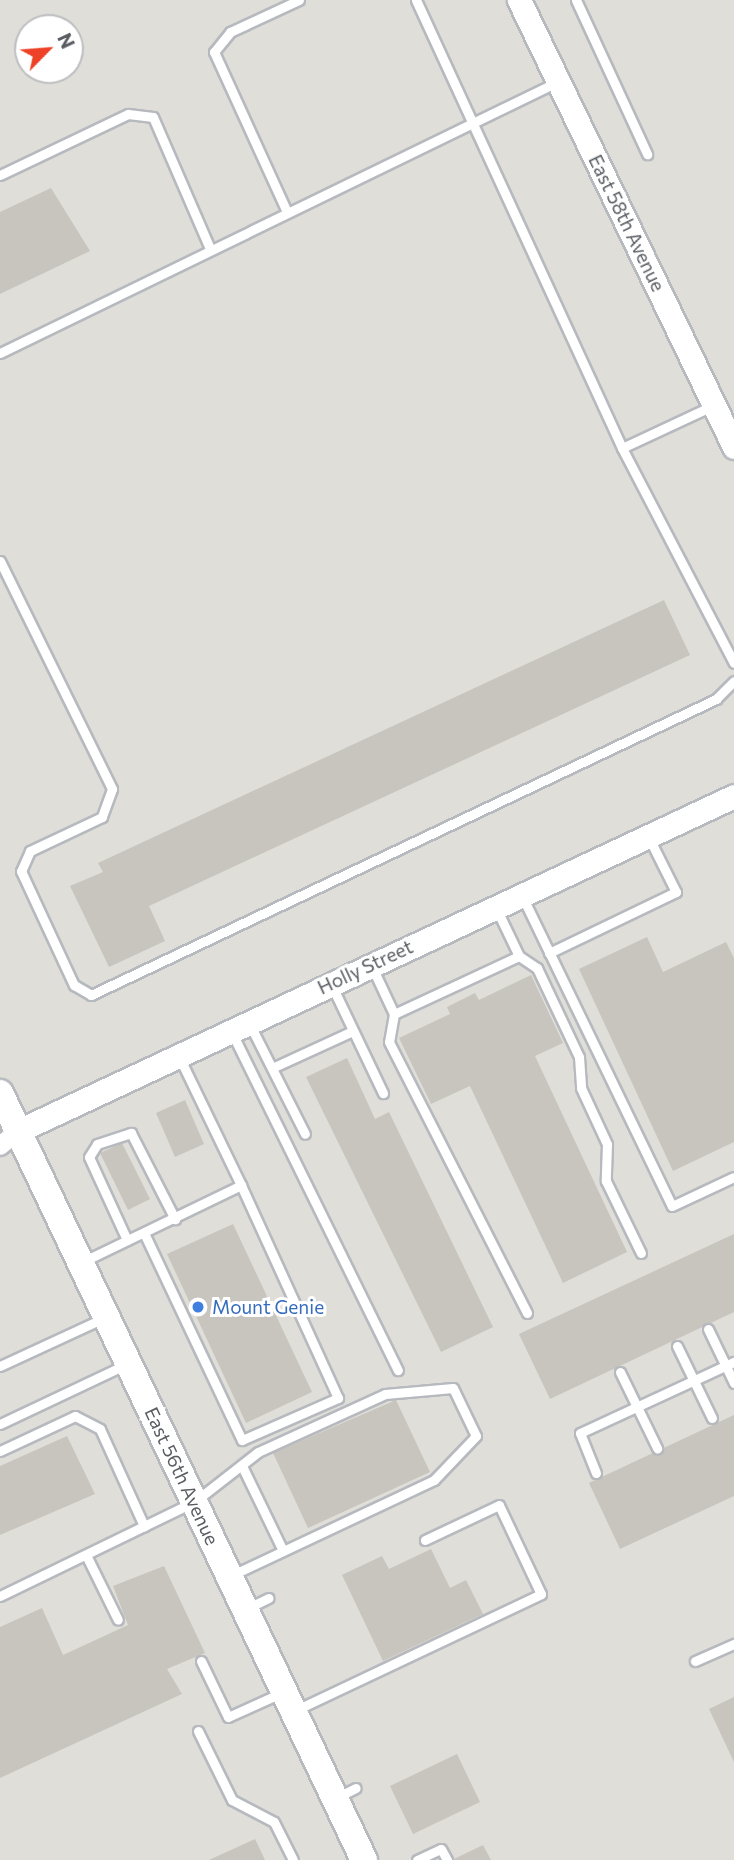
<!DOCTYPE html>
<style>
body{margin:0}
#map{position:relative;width:734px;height:1860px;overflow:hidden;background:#edebe1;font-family:Commissioner,sans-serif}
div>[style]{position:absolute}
.industrial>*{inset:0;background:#e0ded9}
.building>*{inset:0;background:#c8c5be}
.roads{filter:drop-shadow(2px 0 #b6b9be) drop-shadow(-2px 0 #b6b9be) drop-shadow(0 2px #b6b9be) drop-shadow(0 -2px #b6b9be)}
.service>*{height:9px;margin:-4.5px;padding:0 4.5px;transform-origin:4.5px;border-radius:4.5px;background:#fff}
.minor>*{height:18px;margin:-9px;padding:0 9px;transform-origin:9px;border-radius:9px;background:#fff}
.tertiary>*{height:23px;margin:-11.5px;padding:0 11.5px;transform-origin:11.5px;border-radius:11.5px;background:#fff}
.secondary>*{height:26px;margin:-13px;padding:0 13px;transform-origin:13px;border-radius:13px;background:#fff}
.dots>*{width:19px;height:19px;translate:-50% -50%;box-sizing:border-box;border:4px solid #fff;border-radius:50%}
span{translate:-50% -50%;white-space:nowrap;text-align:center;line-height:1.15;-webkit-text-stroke:6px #fff;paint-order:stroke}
.street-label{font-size:19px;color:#595d62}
.shop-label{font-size:19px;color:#366cbe}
.left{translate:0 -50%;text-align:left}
.north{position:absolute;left:14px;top:14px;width:70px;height:70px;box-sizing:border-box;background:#fff;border:2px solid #bdbec0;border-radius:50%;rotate:65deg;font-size:19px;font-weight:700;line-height:28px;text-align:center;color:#595d62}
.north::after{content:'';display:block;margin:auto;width:24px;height:32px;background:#ed4227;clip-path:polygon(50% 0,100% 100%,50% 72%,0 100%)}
</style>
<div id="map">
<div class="industrial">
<i style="clip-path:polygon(evenodd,0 0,734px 0,734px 1860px,0 1860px,0 0,28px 28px,70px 28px,70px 70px,28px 70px,28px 28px)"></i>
</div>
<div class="building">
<i style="clip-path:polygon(51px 188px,90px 251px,0 294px,0 212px)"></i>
<i style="clip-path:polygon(664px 600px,690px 655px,149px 906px,165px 941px,109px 967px,70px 886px,103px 872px,98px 863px)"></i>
<i style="clip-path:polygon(647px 937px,663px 972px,726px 942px,734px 958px,734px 1142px,673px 1171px,579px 969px)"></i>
<i style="clip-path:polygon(531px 975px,563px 1043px,535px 1056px,627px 1252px,563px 1283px,470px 1086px,431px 1104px,399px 1038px,450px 1014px,447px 1007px,475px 993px,479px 1000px)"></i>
<i style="clip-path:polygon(347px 1058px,375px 1119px,389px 1112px,493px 1327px,441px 1352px,306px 1077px)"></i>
<i style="clip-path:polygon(185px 1100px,204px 1144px,175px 1157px,156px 1113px)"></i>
<i style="clip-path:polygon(122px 1143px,150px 1199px,128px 1210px,100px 1153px)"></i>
<i style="clip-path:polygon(233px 1224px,312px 1392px,246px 1423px,167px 1254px)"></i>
<i style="clip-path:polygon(734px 1234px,734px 1312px,550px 1399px,519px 1334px)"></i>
<i style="clip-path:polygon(396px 1400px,430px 1472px,308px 1528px,273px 1453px)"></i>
<i style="clip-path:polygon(734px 1415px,734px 1496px,620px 1549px,589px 1483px)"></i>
<i style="clip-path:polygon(67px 1436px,95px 1494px,0 1535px,0 1466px)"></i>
<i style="clip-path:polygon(431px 1549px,450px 1588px,466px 1580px,483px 1614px,383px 1661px,342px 1575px,382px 1556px,389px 1569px)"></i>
<i style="clip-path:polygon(164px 1566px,205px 1653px,167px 1669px,182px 1694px,0 1778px,0 1627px,42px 1608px,63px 1655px,128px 1625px,113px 1586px)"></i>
<i style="clip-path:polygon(734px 1697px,734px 1762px,709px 1709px)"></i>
<i style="clip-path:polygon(457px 1754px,480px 1802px,413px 1834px,390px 1786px)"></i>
<i style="clip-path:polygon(255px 1839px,265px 1860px,209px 1860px)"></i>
<i style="clip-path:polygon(483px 1845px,491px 1860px,454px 1860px,454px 1859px)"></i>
</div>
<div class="roads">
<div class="service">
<i style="left:416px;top:0;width:493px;rotate:65.3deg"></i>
<i style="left:622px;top:448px;width:242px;rotate:62.5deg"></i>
<i style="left:576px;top:0;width:170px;rotate:65.2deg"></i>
<i style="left:0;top:175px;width:142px;rotate:-25.5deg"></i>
<i style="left:128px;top:114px;width:25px;rotate:7deg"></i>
<i style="left:153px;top:117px;width:144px;rotate:66.6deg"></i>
<i style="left:287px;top:212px;width:176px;rotate:-114.5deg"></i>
<i style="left:214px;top:52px;width:26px;rotate:-51deg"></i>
<i style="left:230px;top:32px;width:76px;rotate:-24.9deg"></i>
<i style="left:0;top:353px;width:619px;rotate:-25.94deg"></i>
<i style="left:622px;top:448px;width:99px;rotate:-25deg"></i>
<i style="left:0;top:561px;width:254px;rotate:63.8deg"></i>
<i style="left:112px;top:789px;width:30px;rotate:110deg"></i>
<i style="left:102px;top:817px;width:80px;rotate:154.7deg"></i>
<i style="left:30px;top:851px;width:22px;rotate:114deg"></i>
<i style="left:21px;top:871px;width:126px;rotate:65.1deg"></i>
<i style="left:74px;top:985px;width:20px;rotate:30deg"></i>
<i style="left:91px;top:995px;width:692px;rotate:-25.34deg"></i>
<i style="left:716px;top:699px;width:25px;rotate:-45deg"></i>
<i style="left:522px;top:896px;width:344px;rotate:64.2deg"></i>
<i style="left:672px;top:1206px;width:68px;rotate:-25.1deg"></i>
<i style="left:549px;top:953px;width:141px;rotate:-25.7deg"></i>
<i style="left:676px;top:892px;width:60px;rotate:-116.6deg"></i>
<i style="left:519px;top:956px;width:22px;rotate:34deg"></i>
<i style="left:537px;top:968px;width:98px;rotate:64.7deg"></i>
<i style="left:579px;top:1057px;width:31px;rotate:86deg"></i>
<i style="left:581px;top:1088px;width:62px;rotate:65.1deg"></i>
<i style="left:607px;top:1144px;width:37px;rotate:92deg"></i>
<i style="left:606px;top:1181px;width:80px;rotate:64.1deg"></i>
<i style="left:372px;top:967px;width:52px;rotate:64.9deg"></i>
<i style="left:394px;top:1014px;width:138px;rotate:-24.9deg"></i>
<i style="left:519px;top:956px;width:53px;rotate:-115.6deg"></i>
<i style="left:331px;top:984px;width:121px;rotate:64.5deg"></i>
<i style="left:394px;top:1014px;width:28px;rotate:100deg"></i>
<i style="left:389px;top:1042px;width:304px;rotate:63deg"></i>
<i style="left:249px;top:1023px;width:124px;rotate:63.2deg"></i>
<i style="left:231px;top:1031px;width:378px;rotate:63.8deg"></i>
<i style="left:272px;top:1068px;width:89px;rotate:-24.6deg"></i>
<i style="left:144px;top:1233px;width:229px;rotate:64.7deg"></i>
<i style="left:242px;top:1440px;width:105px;rotate:-23.6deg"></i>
<i style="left:338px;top:1398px;width:234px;rotate:-114.5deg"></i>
<i style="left:127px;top:1240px;width:91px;rotate:-114.6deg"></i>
<i style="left:89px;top:1157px;width:15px;rotate:-58deg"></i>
<i style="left:97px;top:1144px;width:36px;rotate:-18deg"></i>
<i style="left:131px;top:1133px;width:97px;rotate:62.9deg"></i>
<i style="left:82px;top:1262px;width:177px;rotate:-25.8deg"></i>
<i style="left:241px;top:1185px;width:142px;rotate:-115.8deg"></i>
<i style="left:708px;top:1329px;width:60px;rotate:64.3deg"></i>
<i style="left:677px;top:1346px;width:80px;rotate:64.1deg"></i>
<i style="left:0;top:1366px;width:115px;rotate:-24.8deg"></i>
<i style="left:620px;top:1372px;width:85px;rotate:64deg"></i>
<i style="left:0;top:1424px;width:138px;rotate:-25.3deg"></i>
<i style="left:0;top:1451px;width:83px;rotate:-25deg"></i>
<i style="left:75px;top:1416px;width:28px;rotate:27deg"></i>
<i style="left:100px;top:1429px;width:107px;rotate:65.6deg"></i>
<i style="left:242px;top:1466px;width:94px;rotate:64.2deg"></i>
<i style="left:596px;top:1473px;width:43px;rotate:-111.8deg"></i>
<i style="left:580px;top:1433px;width:170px;rotate:-24.8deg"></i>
<i style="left:86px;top:1555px;width:72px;rotate:63.8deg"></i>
<i style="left:0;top:1596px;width:216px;rotate:-25.9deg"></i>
<i style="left:194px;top:1502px;width:81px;rotate:-38deg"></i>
<i style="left:258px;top:1452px;width:140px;rotate:-24.5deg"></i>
<i style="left:385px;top:1394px;width:68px;rotate:-5deg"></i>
<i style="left:453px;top:1388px;width:53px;rotate:64.4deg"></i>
<i style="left:476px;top:1436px;width:61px;rotate:133.7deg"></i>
<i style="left:434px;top:1480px;width:223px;rotate:154.8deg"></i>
<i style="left:246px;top:1609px;width:25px;rotate:-26deg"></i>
<i style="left:201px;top:1661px;width:62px;rotate:64.3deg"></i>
<i style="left:228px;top:1717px;width:58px;rotate:-24.4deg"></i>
<i style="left:695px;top:1661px;width:43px;rotate:-23.6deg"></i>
<i style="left:296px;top:1710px;width:271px;rotate:-25.3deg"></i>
<i style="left:541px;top:1594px;width:98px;rotate:-115.3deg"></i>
<i style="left:499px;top:1505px;width:82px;rotate:154.7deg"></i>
<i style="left:198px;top:1731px;width:77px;rotate:63.8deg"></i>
<i style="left:232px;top:1800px;width:47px;rotate:27.6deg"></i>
<i style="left:274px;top:1822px;width:42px;rotate:63.4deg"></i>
<i style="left:336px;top:1798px;width:22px;rotate:-27deg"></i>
<i style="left:417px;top:1860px;width:26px;rotate:-25deg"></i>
<i style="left:441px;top:1849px;width:13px;rotate:61deg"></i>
</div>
<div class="minor">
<i style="left:0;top:1146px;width:23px;rotate:-40deg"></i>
</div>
<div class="tertiary">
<i style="left:519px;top:0;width:496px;rotate:64.3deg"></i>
<i style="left:18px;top:1131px;width:790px;rotate:-25.07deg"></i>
</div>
<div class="secondary">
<i style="left:0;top:1093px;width:849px;rotate:64.61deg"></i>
</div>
</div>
<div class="dots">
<i style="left:198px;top:1307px;background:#3f7fe0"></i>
</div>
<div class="street-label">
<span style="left:627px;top:223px;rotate:64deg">East 58th Avenue</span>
<span style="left:365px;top:967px;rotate:-25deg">Holly Street</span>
<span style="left:182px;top:1476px;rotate:65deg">East 56th Avenue</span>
</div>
<div class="shop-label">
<span class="left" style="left:212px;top:1307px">Mount Genie</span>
</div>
<div class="north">N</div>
</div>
